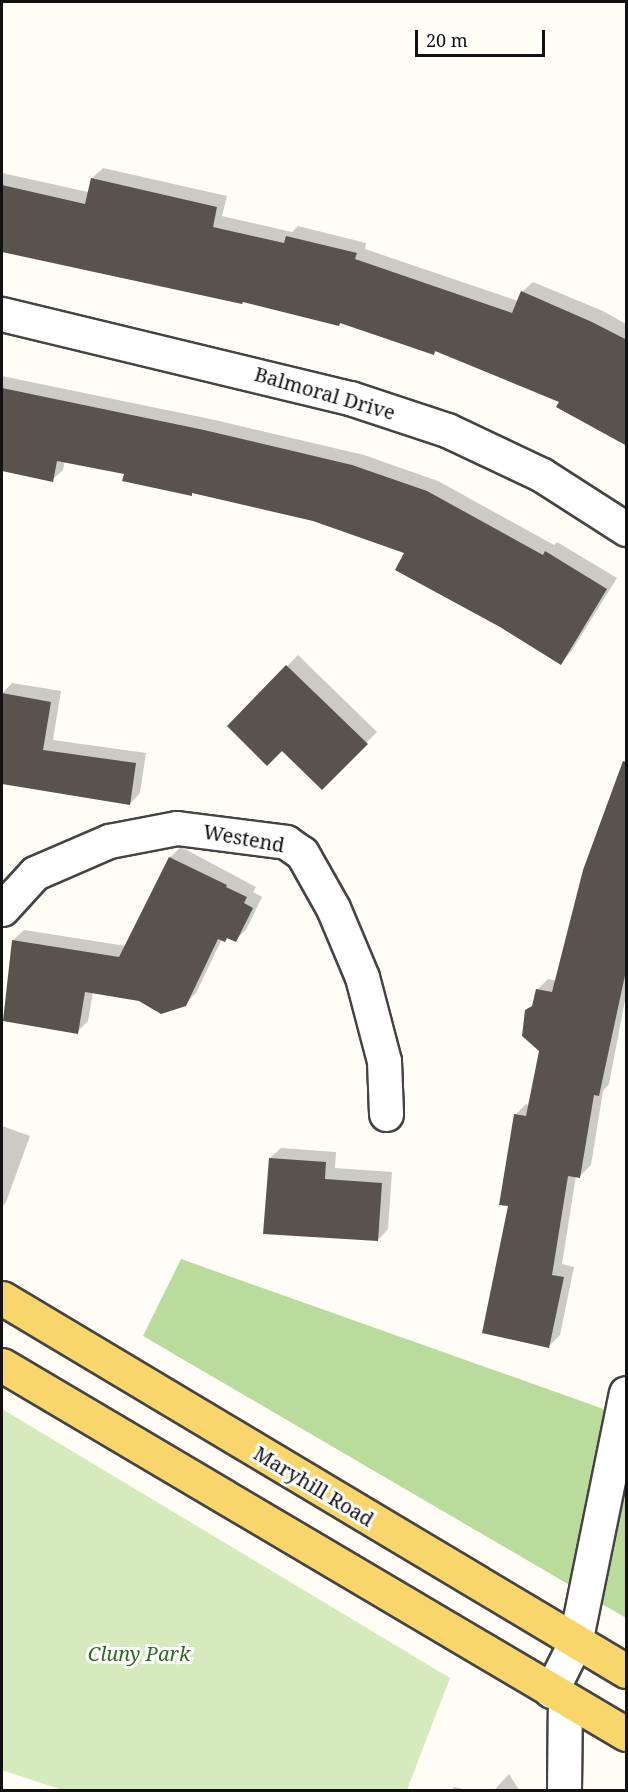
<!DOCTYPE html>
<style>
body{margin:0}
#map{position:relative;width:628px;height:1792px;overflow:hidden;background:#fffdf5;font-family:"Noto Serif",serif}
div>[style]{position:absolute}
.green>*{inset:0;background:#d5ebbd}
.forest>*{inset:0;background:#b9dc9c}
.shadow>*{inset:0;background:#0003}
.building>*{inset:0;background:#5a524d}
.roads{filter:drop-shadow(2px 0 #444) drop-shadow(-2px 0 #444) drop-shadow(0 2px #444) drop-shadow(0 -2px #444)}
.minor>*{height:33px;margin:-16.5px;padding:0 16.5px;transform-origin:16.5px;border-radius:16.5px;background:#fff}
.major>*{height:33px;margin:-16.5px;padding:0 16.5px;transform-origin:16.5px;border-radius:16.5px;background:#f9d66b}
span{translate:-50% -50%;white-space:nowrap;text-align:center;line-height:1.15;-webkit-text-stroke:6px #fff;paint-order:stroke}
.street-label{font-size:20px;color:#111}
.park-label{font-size:20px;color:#2f6b1f;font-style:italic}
.frame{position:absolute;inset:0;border:3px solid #111;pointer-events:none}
.scale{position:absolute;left:415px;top:30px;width:130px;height:27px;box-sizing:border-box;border:3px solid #111;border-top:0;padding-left:8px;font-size:18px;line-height:21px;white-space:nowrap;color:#111;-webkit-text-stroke:4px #fff;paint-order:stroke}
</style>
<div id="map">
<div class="green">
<i style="clip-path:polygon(2px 1409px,450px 1678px,407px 1790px,62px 1790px,2px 1770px)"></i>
</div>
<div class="forest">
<i style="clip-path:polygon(181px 1259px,626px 1417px,626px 1618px,143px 1336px)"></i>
</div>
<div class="shadow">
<i style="clip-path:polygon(103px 168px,227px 196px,222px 216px,292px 232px,298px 226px,366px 243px,365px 249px,518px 301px,522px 292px,533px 282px,603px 311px,626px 324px,626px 444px,561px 401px,437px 350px,434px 353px,341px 322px,2px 248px,2px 173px,88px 192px,92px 178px)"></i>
<i style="clip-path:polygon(2px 376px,215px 420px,364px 455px,438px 481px,554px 545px,557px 542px,617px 578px,571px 652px,561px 663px,406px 552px,313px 520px,194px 492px,191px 494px,126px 473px,65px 461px,63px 470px,52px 480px,2px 470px)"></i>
<i style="clip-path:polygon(298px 655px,377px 732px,322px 788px,282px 749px,229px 726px)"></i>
<i style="clip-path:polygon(12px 683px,61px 691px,53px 740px,146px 753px,140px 793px,130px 804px,9px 771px,2px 779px,2px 694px)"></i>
<i style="clip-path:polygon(626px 795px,626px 995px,609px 1084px,603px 1091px,591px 1165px,580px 1176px,576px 1176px,562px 1264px,574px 1267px,560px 1335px,549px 1346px,510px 1205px,515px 1115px,526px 1104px,529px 1105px,540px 1050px,527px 1011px,535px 1003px,537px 990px,548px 979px,557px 981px)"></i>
<i style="clip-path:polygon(181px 847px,256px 887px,253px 892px,262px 897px,246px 930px,235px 940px,228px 937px,222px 939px,196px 993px,185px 1004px,93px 992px,88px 1021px,77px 1032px,13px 940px,24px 930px,126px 946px,170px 857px)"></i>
<i style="clip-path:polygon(2px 1126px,30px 1136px,6px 1202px,2px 1207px)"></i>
<i style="clip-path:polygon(281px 1148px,336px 1152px,335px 1168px,392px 1172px,388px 1229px,378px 1240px,270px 1158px)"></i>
<i style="clip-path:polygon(509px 1774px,519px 1790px,495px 1790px,496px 1788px)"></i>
<i style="clip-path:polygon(454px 1787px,468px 1790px,451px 1790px)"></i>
</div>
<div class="building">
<i style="clip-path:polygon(91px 178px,217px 207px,213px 227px,284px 243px,286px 236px,357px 253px,355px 259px,512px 313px,521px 291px,592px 322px,627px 340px,627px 446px,556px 407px,559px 402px,435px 351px,434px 355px,340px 323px,339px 326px,243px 302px,242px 304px,2px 252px,2px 185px,85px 204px)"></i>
<i style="clip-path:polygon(2px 388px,204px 430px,352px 465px,427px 491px,543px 555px,545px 551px,607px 589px,561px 665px,500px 627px,395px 570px,404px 553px,313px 521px,192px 493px,192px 496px,122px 481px,124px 474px,57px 461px,53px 482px,2px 471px)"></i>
<i style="clip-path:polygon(286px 665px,368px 744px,322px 790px,282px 751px,267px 766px,227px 726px)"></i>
<i style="clip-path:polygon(2px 693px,51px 702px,43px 750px,136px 763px,130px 805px,2px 784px)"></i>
<i style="clip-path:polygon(623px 761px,627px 762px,627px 966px,599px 1096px,594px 1095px,580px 1178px,568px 1176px,552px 1275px,564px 1277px,549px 1348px,482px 1333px,508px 1206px,499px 1205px,514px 1114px,526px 1116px,539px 1051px,522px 1036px,525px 1010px,532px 1006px,536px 989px,552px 992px,583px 870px)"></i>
<i style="clip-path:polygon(169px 857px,227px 885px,226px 887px,247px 897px,244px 903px,253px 908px,236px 942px,227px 938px,225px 942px,218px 939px,186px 1006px,161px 1014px,139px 1001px,85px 992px,78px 1034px,3px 1021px,12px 940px,119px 957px)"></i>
<i style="clip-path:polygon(269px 1158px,326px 1162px,325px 1179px,382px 1183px,378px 1241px,263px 1234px)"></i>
</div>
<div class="roads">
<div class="minor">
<i style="left:2px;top:314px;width:358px;rotate:13.6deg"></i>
<i style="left:350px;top:398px;width:102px;rotate:18.3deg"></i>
<i style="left:447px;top:430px;width:105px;rotate:25.3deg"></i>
<i style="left:542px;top:475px;width:100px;rotate:32.7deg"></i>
<i style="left:2px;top:909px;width:49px;rotate:-47.5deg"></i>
<i style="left:35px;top:873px;width:81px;rotate:-23.4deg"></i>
<i style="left:109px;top:841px;width:69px;rotate:-10.8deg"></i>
<i style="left:177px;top:828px;width:110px;rotate:7.3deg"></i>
<i style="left:286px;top:842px;width:19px;rotate:35deg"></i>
<i style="left:302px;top:853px;width:63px;rotate:60.6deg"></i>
<i style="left:333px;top:908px;width:75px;rotate:67.2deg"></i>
<i style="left:362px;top:977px;width:87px;rotate:75.3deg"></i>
<i style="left:384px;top:1061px;width:53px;rotate:87.8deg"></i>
<i style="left:551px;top:1691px;width:54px;rotate:-63.4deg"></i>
<i style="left:575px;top:1643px;width:255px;rotate:-78.5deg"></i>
<i style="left:564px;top:1790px;width:90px;rotate:-89.4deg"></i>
</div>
<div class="major">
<i style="left:2px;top:1298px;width:727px;rotate:30.87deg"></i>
<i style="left:2px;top:1365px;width:725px;rotate:30.6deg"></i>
</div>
</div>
<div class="street-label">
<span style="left:325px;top:393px;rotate:16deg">Balmoral Drive</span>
<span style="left:244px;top:838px;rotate:10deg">Westend</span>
<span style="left:314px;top:1486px;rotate:31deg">Maryhill Road</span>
</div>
<div class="park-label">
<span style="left:139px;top:1653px">Cluny Park</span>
</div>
<div class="frame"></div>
<div class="scale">20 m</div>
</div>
